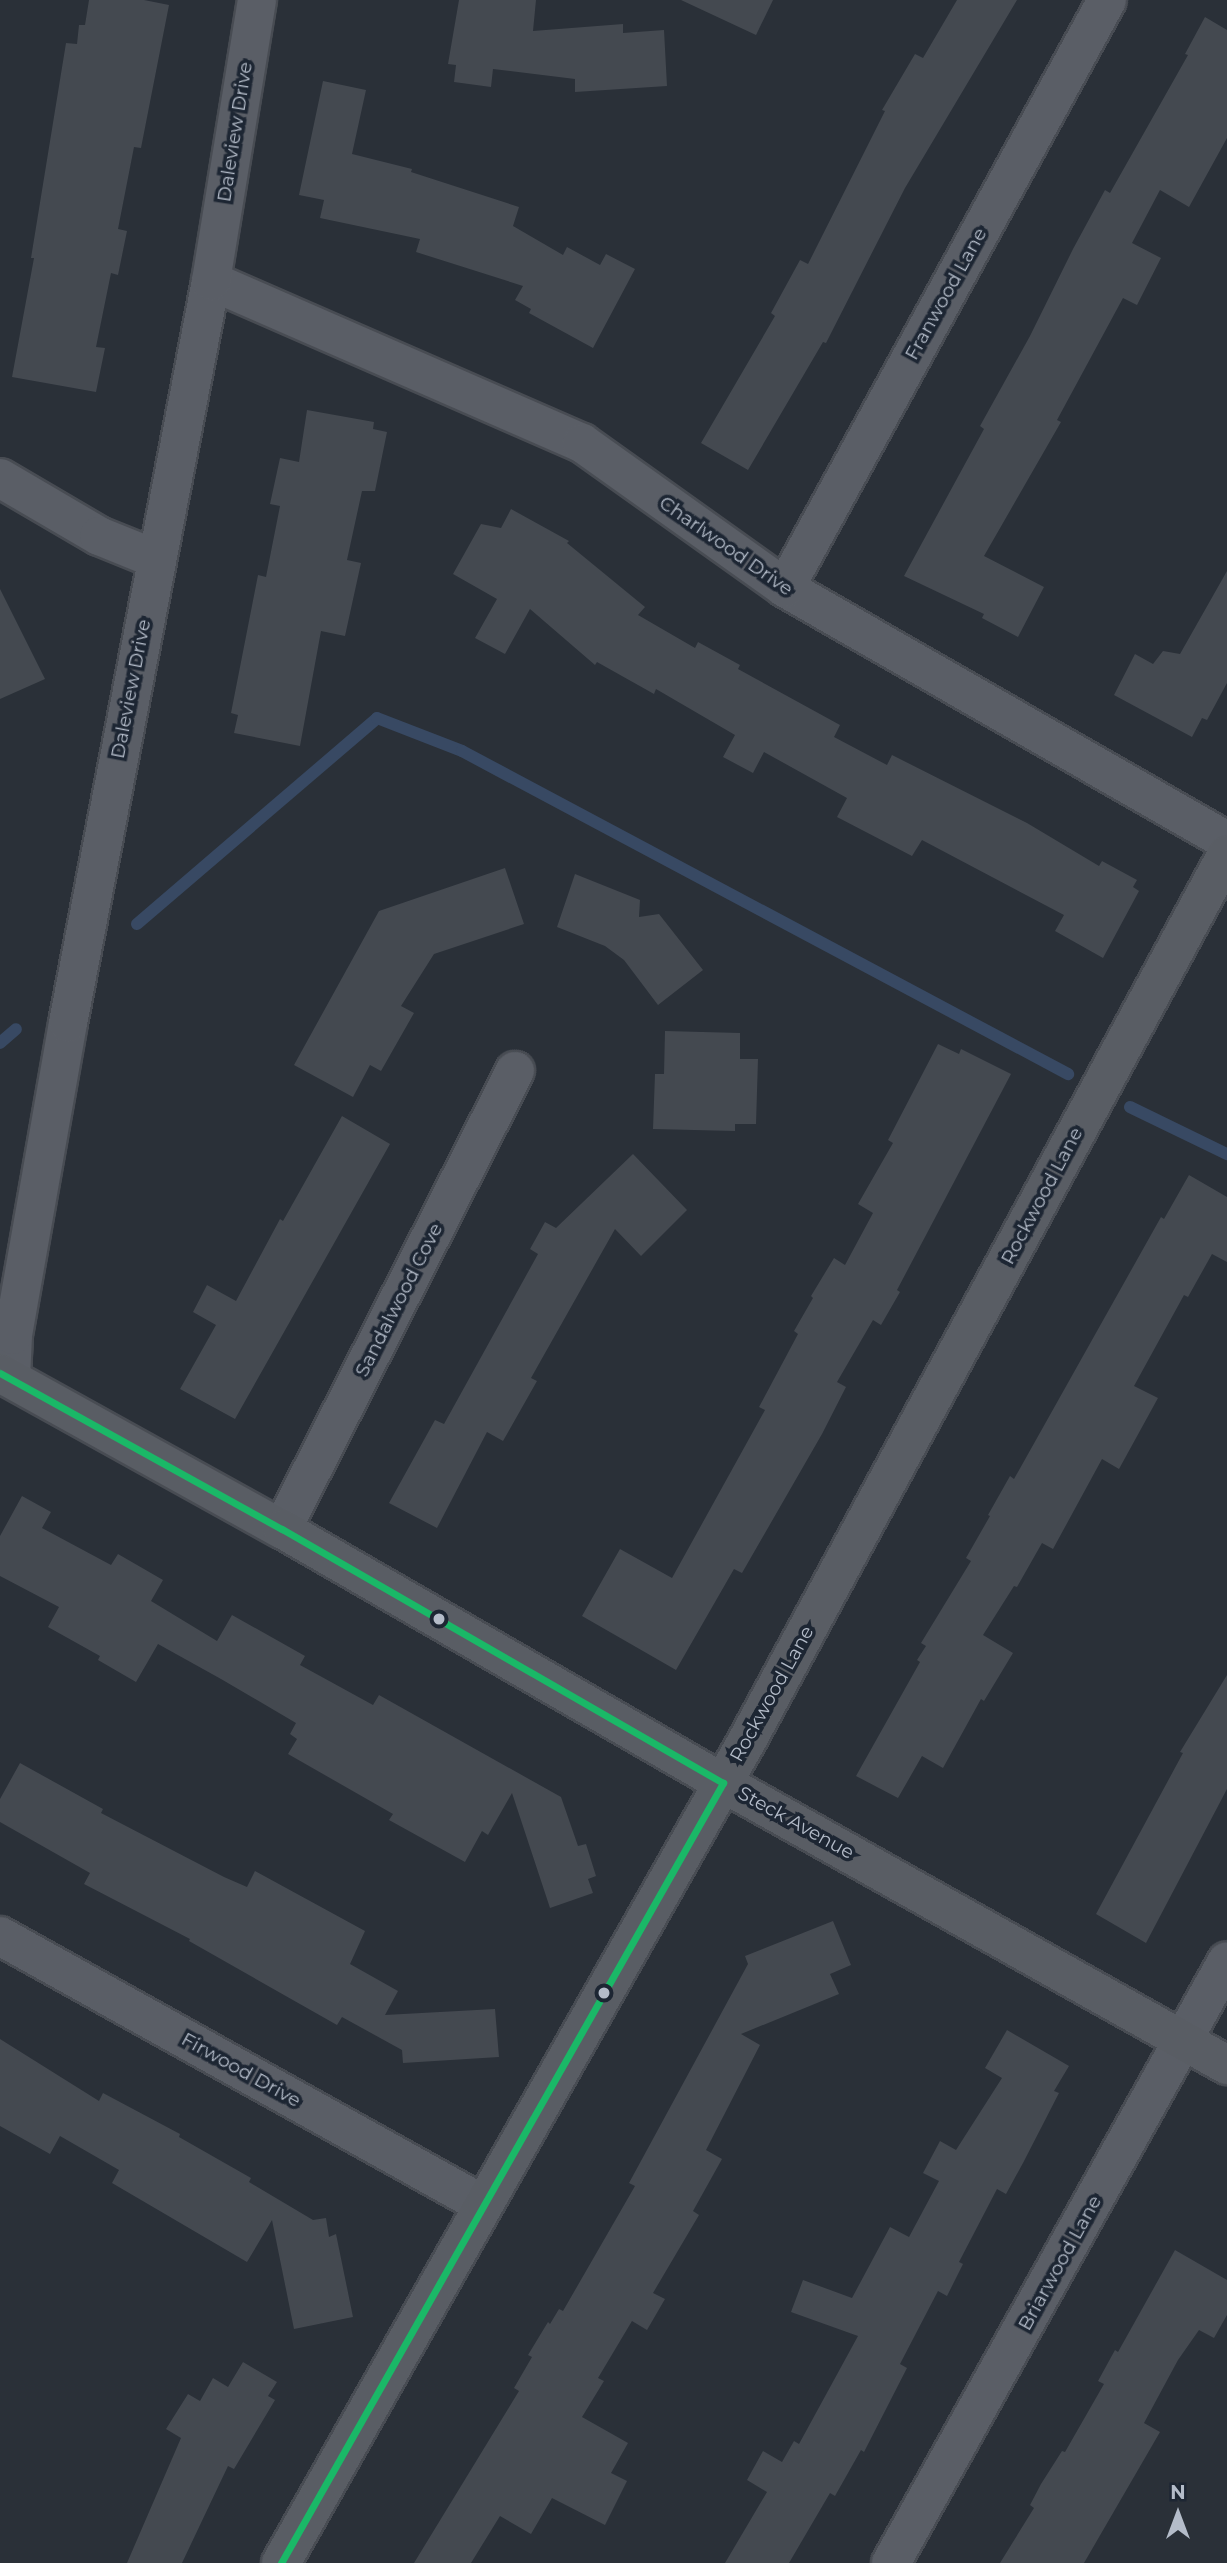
<!DOCTYPE html>
<style>
body{margin:0}
#map{position:relative;width:1227px;height:2563px;overflow:hidden;background:#2a3038;font-family:Montserrat,sans-serif}
div>[style]{position:absolute}
.stream>*{height:12px;margin:-6px;padding:0 6px;transform-origin:6px;border-radius:6px;background:#384963}
.building>*{inset:0;background:#444950}
.roads{filter:drop-shadow(2px 0 #484c53) drop-shadow(-2px 0 #484c53) drop-shadow(0 2px #484c53) drop-shadow(0 -2px #484c53)}
.street>*{height:38px;margin:-19px;padding:0 19px;transform-origin:19px;border-radius:19px;background:#5a5e66}
.secondary>*{height:38px;margin:-19px;padding:0 19px;transform-origin:19px;border-radius:19px;background:#595d64}
.bus-1>*{height:7px;margin:-3.5px;padding:0 3.5px;transform-origin:3.5px;border-radius:3.5px;background:#1ab867}
.dots>*{width:19px;height:19px;translate:-50% -50%;box-sizing:border-box;border:4px solid #1d2633;border-radius:50%}
span{translate:-50% -50%;white-space:nowrap;text-align:center;line-height:1.15;-webkit-text-stroke:7px #1d2633;paint-order:stroke}
.street-label{font-size:19px;color:#b4bcc9}
.north{position:absolute;left:1143px;top:2479px;width:70px;height:70px;-webkit-text-stroke:5px #1d2633;paint-order:stroke;rotate:0deg;font-size:19px;font-weight:700;line-height:28px;text-align:center;color:#b4bcc9}
.north::after{content:'';display:block;margin:auto;width:24px;height:32px;background:#b4bcc9;clip-path:polygon(50% 0,100% 100%,50% 72%,0 100%)}
</style>
<div id="map">
<div class="stream">
<i style="left:137px;top:924px;width:316px;rotate:-40.6deg"></i>
<i style="left:377px;top:718px;width:91px;rotate:21.2deg"></i>
<i style="left:462px;top:751px;width:687px;rotate:28.06deg"></i>
<i style="left:0;top:1043px;width:21px;rotate:-41deg"></i>
<i style="left:1130px;top:1107px;width:108px;rotate:25.9deg"></i>
</div>
<div class="building">
<i style="clip-path:polygon(89px 0,144px 0,169px 5px,141px 148px,134px 147px,118px 229px,127px 231px,118px 275px,111px 273px,96px 347px,105px 348px,96px 392px,12px 377px,34px 258px,31px 258px,66px 43px,77px 44px,79px 25px,85px 25px)"></i>
<i style="clip-path:polygon(459px 0,536px 0,533px 31px,623px 24px,623px 33px,664px 30px,667px 86px,575px 92px,575px 79px,493px 69px,491px 87px,454px 82px,456px 65px,448px 64px)"></i>
<i style="clip-path:polygon(681px 0,773px 0,756px 35px)"></i>
<i style="clip-path:polygon(957px 0,1017px 0,905px 188px,826px 343px,823px 342px,748px 470px,701px 443px,775px 316px,771px 313px,800px 260px,808px 264px,885px 111px,882px 110px,915px 54px,923px 58px)"></i>
<i style="clip-path:polygon(1205px 17px,1227px 30px,1227px 138px,1189px 207px,1160px 190px,1132px 243px,1161px 258px,1137px 305px,1123px 298px,1057px 420px,1061px 422px,984px 556px,1044px 587px,1018px 637px,982px 618px,984px 614px,904px 576px,984px 429px,980px 426px,1030px 336px,1073px 249px,1105px 190px,1110px 193px,1188px 55px,1185px 54px)"></i>
<i style="clip-path:polygon(323px 81px,366px 90px,352px 154px,412px 169px,411px 172px,519px 207px,513px 226px,563px 255px,567px 247px,600px 265px,606px 254px,635px 269px,593px 348px,529px 313px,531px 309px,515px 300px,523px 286px,416px 252px,420px 239px,320px 218px,324px 200px,299px 195px)"></i>
<i style="clip-path:polygon(307px 410px,374px 422px,373px 429px,387px 432px,375px 491px,362px 491px,347px 560px,361px 563px,345px 636px,321px 631px,300px 746px,234px 733px,238px 715px,231px 713px,258px 575px,266px 577px,280px 506px,270px 504px,280px 458px,299px 462px)"></i>
<i style="clip-path:polygon(511px 509px,569px 541px,567px 543px,645px 607px,638px 615px,695px 648px,698px 642px,740px 665px,738px 669px,840px 725px,834px 737px,887px 765px,892px 755px,1027px 823px,1099px 866px,1102px 861px,1137px 880px,1133px 887px,1139px 891px,1103px 958px,1055px 931px,1064px 915px,922px 840px,912px 856px,837px 817px,847px 798px,764px 752px,753px 773px,723px 757px,735px 735px,656px 689px,654px 694px,597px 662px,595px 665px,530px 609px,505px 654px,475px 638px,497px 599px,453px 574px,481px 524px,501px 528px)"></i>
<i style="clip-path:polygon(1227px 571px,1227px 683px,1207px 720px,1202px 718px,1192px 737px,1114px 695px,1135px 654px,1153px 664px,1163px 651px,1180px 654px)"></i>
<i style="clip-path:polygon(0 589px,45px 679px,0 699px)"></i>
<i style="clip-path:polygon(505px 868px,524px 924px,434px 954px,401px 1006px,414px 1013px,381px 1071px,370px 1065px,353px 1097px,294px 1065px,379px 911px)"></i>
<i style="clip-path:polygon(575px 874px,640px 900px,639px 917px,659px 914px,703px 970px,658px 1005px,624px 960px,605px 946px,557px 927px)"></i>
<i style="clip-path:polygon(665px 1031px,740px 1033px,740px 1059px,758px 1059px,756px 1124px,735px 1124px,735px 1131px,653px 1129px,655px 1074px,664px 1074px)"></i>
<i style="clip-path:polygon(938px 1044px,959px 1054px,961px 1049px,1011px 1074px,897px 1290px,900px 1292px,881px 1325px,873px 1320px,837px 1382px,846px 1387px,822px 1434px,742px 1573px,734px 1569px,676px 1670px,582px 1616px,620px 1549px,672px 1578px,765px 1410px,759px 1407px,798px 1334px,794px 1331px,813px 1298px,811px 1296px,834px 1258px,845px 1265px,873px 1213px,858px 1204px,893px 1143px,888px 1140px)"></i>
<i style="clip-path:polygon(342px 1116px,390px 1144px,235px 1419px,180px 1389px,216px 1325px,193px 1312px,207px 1285px,236px 1301px,280px 1219px,283px 1221px)"></i>
<i style="clip-path:polygon(633px 1154px,687px 1210px,641px 1256px,615px 1229px,531px 1378px,537px 1381px,503px 1441px,487px 1432px,437px 1528px,389px 1503px,435px 1420px,444px 1424px,538px 1254px,530px 1249px,545px 1222px,556px 1228px)"></i>
<i style="clip-path:polygon(1189px 1175px,1227px 1197px,1227px 1262px,1212px 1254px,1188px 1297px,1184px 1295px,1134px 1386px,1158px 1398px,1119px 1469px,1102px 1459px,1053px 1549px,1042px 1543px,1017px 1587px,1014px 1586px,983px 1635px,1013px 1653px,984px 1701px,981px 1699px,943px 1768px,922px 1756px,898px 1798px,856px 1776px,920px 1662px,917px 1660px,926px 1646px,921px 1643px,971px 1561px,966px 1558px,990px 1516px,988px 1515px,1010px 1476px,1014px 1479px,1161px 1217px,1164px 1219px)"></i>
<i style="clip-path:polygon(22px 1496px,51px 1512px,42px 1528px,111px 1565px,118px 1554px,163px 1580px,151px 1601px,217px 1641px,232px 1615px,305px 1656px,300px 1665px,373px 1705px,379px 1695px,561px 1797px,578px 1846px,586px 1844px,596px 1876px,588px 1879px,593px 1893px,550px 1908px,512px 1793px,488px 1835px,482px 1831px,465px 1862px,389px 1820px,393px 1814px,288px 1754px,297px 1739px,290px 1734px,296px 1723px,221px 1679px,158px 1644px,136px 1682px,98px 1660px,100px 1656px,48px 1627px,59px 1607px,0 1576px,0 1536px)"></i>
<i style="clip-path:polygon(1227px 1675px,1227px 1789px,1146px 1943px,1096px 1914px,1183px 1753px,1180px 1752px)"></i>
<i style="clip-path:polygon(20px 1763px,103px 1809px,101px 1813px,224px 1877px,247px 1887px,255px 1871px,365px 1931px,350px 1964px,398px 1991px,385px 2015px,495px 2009px,499px 2057px,403px 2063px,402px 2050px,342px 2017px,337px 2025px,189px 1941px,190px 1939px,84px 1884px,90px 1873px,0 1822px,0 1799px)"></i>
<i style="clip-path:polygon(833px 1921px,851px 1965px,830px 1974px,839px 1994px,741px 2034px,760px 2045px,706px 2150px,722px 2159px,693px 2211px,699px 2215px,653px 2293px,665px 2299px,647px 2330px,632px 2321px,598px 2378px,604px 2381px,582px 2417px,628px 2443px,611px 2473px,627px 2481px,605px 2525px,552px 2498px,531px 2534px,500px 2516px,471px 2563px,414px 2563px,519px 2391px,514px 2388px,532px 2357px,528px 2355px,548px 2322px,550px 2324px,559px 2309px,563px 2311px,635px 2186px,629px 2183px,748px 1964px,745px 1956px)"></i>
<i style="clip-path:polygon(1007px 2030px,1069px 2066px,1054px 2091px,1059px 2093px,1023px 2163px,1006px 2194px,997px 2189px,959px 2262px,963px 2264px,947px 2296px,938px 2291px,900px 2364px,907px 2368px,864px 2452px,861px 2450px,835px 2496px,830px 2493px,789px 2563px,725px 2563px,767px 2492px,747px 2480px,763px 2451px,782px 2462px,794px 2441px,799px 2444px,858px 2336px,791px 2312px,803px 2280px,852px 2298px,890px 2227px,909px 2237px,939px 2181px,923px 2173px,940px 2141px,956px 2150px,1002px 2078px,985px 2068px)"></i>
<i style="clip-path:polygon(0 2039px,99px 2101px,103px 2093px,180px 2134px,179px 2137px,251px 2178px,249px 2182px,313px 2220px,326px 2218px,329px 2237px,336px 2234px,353px 2317px,294px 2329px,272px 2220px,247px 2262px,112px 2183px,119px 2170px,60px 2136px,50px 2154px,0 2126px)"></i>
<i style="clip-path:polygon(1175px 2250px,1227px 2280px,1227px 2315px,1214px 2338px,1199px 2330px,1178px 2360px,1144px 2423px,1160px 2432px,1084px 2563px,1000px 2563px,1034px 2508px,1030px 2505px,1041px 2484px,1062px 2451px,1065px 2452px,1104px 2384px,1098px 2381px,1115px 2350px,1118px 2352px)"></i>
<i style="clip-path:polygon(243px 2362px,277px 2382px,268px 2396px,275px 2400px,234px 2469px,228px 2466px,182px 2563px,127px 2563px,181px 2438px,166px 2429px,188px 2394px,200px 2401px,213px 2378px,228px 2387px)"></i>
</div>
<div class="roads">
<div class="street">
<i style="left:211px;top:281px;width:405px;rotate:23.6deg"></i>
<i style="left:582px;top:443px;width:249px;rotate:35.5deg"></i>
<i style="left:785px;top:588px;width:509px;rotate:29.79deg"></i>
<i style="left:0;top:478px;width:115px;rotate:30.4deg"></i>
<i style="left:99px;top:536px;width:61px;rotate:22deg"></i>
<i style="left:785px;top:588px;width:670px;rotate:-61.29deg"></i>
<i style="left:11px;top:1378px;width:43px;rotate:-87.3deg"></i>
<i style="left:13px;top:1335px;width:317px;rotate:-80deg"></i>
<i style="left:68px;top:1023px;width:756px;rotate:-79.09deg"></i>
<i style="left:211px;top:281px;width:285px;rotate:-80.7deg"></i>
<i style="left:282px;top:1529px;width:514px;rotate:-63.04deg"></i>
<i style="left:0;top:1936px;width:551px;rotate:29.07deg"></i>
<i style="left:891px;top:2563px;width:689px;rotate:-60.83deg"></i>
</div>
<div class="secondary">
<i style="left:0;top:1373px;width:322px;rotate:29deg"></i>
<i style="left:282px;top:1529px;width:509px;rotate:29.94deg"></i>
<i style="left:723px;top:1783px;width:578px;rotate:29.23deg"></i>
<i style="left:281px;top:2563px;width:949px;rotate:-60.46deg"></i>
<i style="left:749px;top:1737px;width:1004px;rotate:-61.57deg"></i>
</div>
</div>
<div class="bus-1">
<i style="left:0;top:1373px;width:322px;rotate:29deg"></i>
<i style="left:282px;top:1529px;width:509px;rotate:29.94deg"></i>
<i style="left:281px;top:2563px;width:897px;rotate:-60.46deg"></i>
</div>
<div class="dots">
<i style="left:439px;top:1619px;background:#b4bcc9"></i>
<i style="left:604px;top:1993px;background:#b4bcc9"></i>
</div>
<div class="street-label">
<span style="left:235px;top:132px;rotate:-81deg">Daleview Drive</span>
<span style="left:946px;top:294px;rotate:-61deg">Franwood Lane</span>
<span style="left:726px;top:546px;rotate:35deg">Charlwood Drive</span>
<span style="left:131px;top:689px;rotate:-79deg">Daleview Drive</span>
<span style="left:1042px;top:1196px;rotate:-62deg">Rockwood Lane</span>
<span style="left:399px;top:1300px;rotate:-63deg">Sandalwood Cove</span>
<span style="left:772px;top:1694px;rotate:-61deg">Rockwood Lane</span>
<span style="left:796px;top:1823px;rotate:29deg">Steck Avenue</span>
<span style="left:241px;top:2070px;rotate:29deg">Firwood Drive</span>
<span style="left:1060px;top:2263px;rotate:-61deg">Briarwood Lane</span>
</div>
<div class="north">N</div>
</div>
